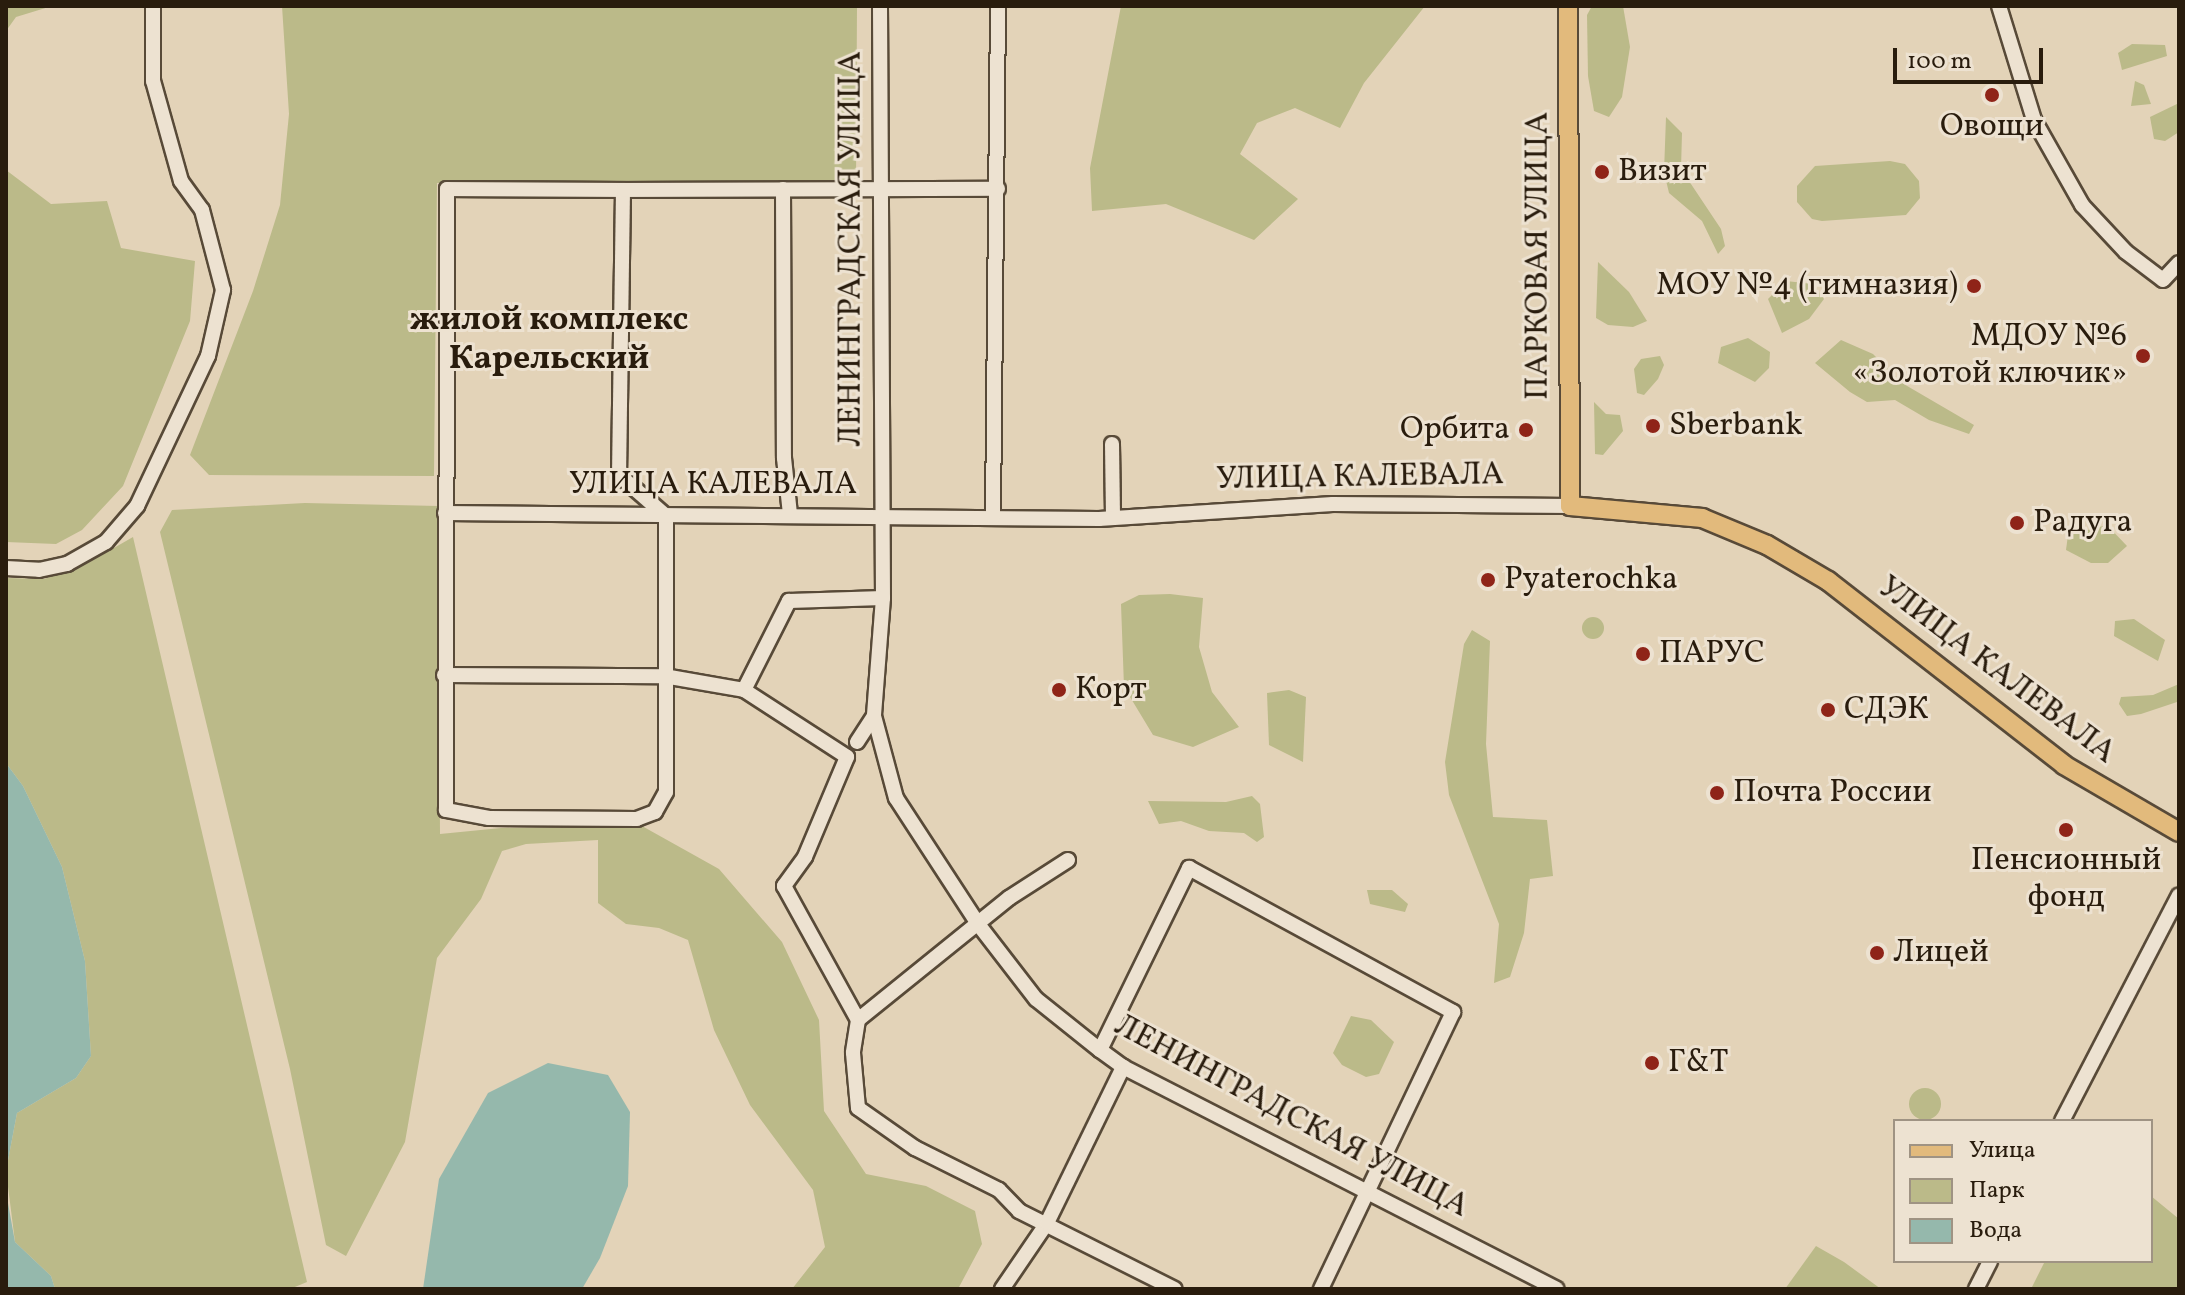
<!DOCTYPE html>
<meta charset="utf-8">
<style>
body{margin:0}
#map{position:relative;width:2185px;height:1295px;overflow:hidden;background:#e3d3b8;font-family:Vollkorn,serif}
div>[style]{position:absolute}
.green>*{inset:0;background:#bbba89}
.round{border-radius:50%}
.water>*{inset:0;background:#95b8ac}
.roads{filter:drop-shadow(2px 0 #584a38) drop-shadow(-2px 0 #584a38) drop-shadow(0 2px #584a38) drop-shadow(0 -2px #584a38)}
.minor>*{height:14px;margin:-7px;padding:0 7px;transform-origin:7px;border-radius:7px;background:#ede2d1}
.major>*{height:18px;margin:-9px;padding:0 9px;transform-origin:9px;border-radius:9px;background:#e2ba7c}
.dots>*{width:22px;height:22px;translate:-50% -50%;box-sizing:border-box;border:4px solid #ede2d1;border-radius:50%}
span{translate:-50% -50%;white-space:nowrap;text-align:center;line-height:1.15;-webkit-text-stroke:6px #ede2d1;paint-order:stroke}
.poi-label{font-size:32px;color:#291c0d}
.left{translate:0 -50%;text-align:left}
.right{translate:-100% -50%;text-align:right}
.street-label{font-size:32px;color:#291c0d}
.neighbourhood-label{font-size:34px;color:#291c0d;font-weight:700}
.frame{position:absolute;inset:0;border:8px solid #291c0d;pointer-events:none}
.legend{position:absolute;left:1893px;top:1119px;width:260px;height:144px;box-sizing:border-box;background:#ede2d1;border:2px solid #9f9383;margin:0;padding:10px 14px;list-style:none;font-size:24px;color:#291c0d}
.legend li{display:flex;align-items:center;gap:16px;height:40px}
.legend b{width:40px;border:2px solid #9f9383}
.scale{position:absolute;left:1893px;top:48px;width:150px;height:36px;box-sizing:border-box;border:4px solid #291c0d;border-top:0;padding-left:10px;font-size:24px;line-height:28px;white-space:nowrap;color:#291c0d;-webkit-text-stroke:6px #ede2d1;paint-order:stroke}
</style>
<div id="map">
<div class="green">
<i style="clip-path:polygon(6px 6px,52px 6px,16px 17px,6px 31px)"></i>
<i style="clip-path:polygon(282px 6px,857px 6px,856px 183px,437px 183px,434px 476px,209px 475px,190px 455px,253px 291px,280px 205px,289px 114px)"></i>
<i style="clip-path:polygon(1121px 6px,1425px 6px,1364px 83px,1340px 128px,1295px 108px,1257px 123px,1240px 154px,1298px 199px,1254px 240px,1166px 204px,1092px 211px,1090px 168px)"></i>
<i style="clip-path:polygon(1592px 6px,1623px 6px,1630px 47px,1622px 97px,1609px 117px,1594px 111px,1588px 76px,1587px 15px)"></i>
<i style="clip-path:polygon(2132px 44px,2165px 45px,2167px 56px,2122px 70px,2118px 53px)"></i>
<i style="clip-path:polygon(2135px 81px,2144px 85px,2151px 104px,2131px 106px)"></i>
<i style="clip-path:polygon(2179px 103px,2179px 132px,2165px 141px,2154px 139px,2150px 117px)"></i>
<i style="clip-path:polygon(1666px 117px,1682px 133px,1681px 169px,1721px 229px,1725px 246px,1718px 254px,1702px 221px,1669px 193px,1664px 172px)"></i>
<i style="clip-path:polygon(1890px 161px,1905px 164px,1919px 181px,1920px 198px,1906px 215px,1822px 221px,1812px 219px,1797px 202px,1797px 186px,1815px 166px)"></i>
<i style="clip-path:polygon(6px 170px,51px 204px,107px 201px,121px 248px,195px 261px,190px 321px,123px 486px,82px 530px,56px 544px,6px 542px)"></i>
<i style="clip-path:polygon(1598px 262px,1629px 292px,1647px 321px,1633px 327px,1608px 325px,1596px 318px)"></i>
<i style="clip-path:polygon(1786px 281px,1813px 284px,1824px 299px,1809px 319px,1782px 333px,1768px 299px)"></i>
<i style="clip-path:polygon(1748px 338px,1770px 352px,1769px 368px,1755px 382px,1718px 363px,1721px 347px)"></i>
<i style="clip-path:polygon(1841px 340px,1873px 354px,1902px 383px,1974px 425px,1969px 434px,1929px 420px,1895px 400px,1867px 402px,1850px 392px,1815px 363px)"></i>
<i style="clip-path:polygon(1660px 356px,1664px 365px,1658px 379px,1644px 395px,1637px 393px,1634px 369px,1641px 359px)"></i>
<i style="clip-path:polygon(1594px 402px,1606px 414px,1620px 415px,1623px 431px,1603px 455px,1595px 454px)"></i>
<i style="clip-path:polygon(305px 503px,438px 506px,440px 834px,501px 828px,642px 826px,719px 869px,782px 942px,819px 1020px,824px 1111px,866px 1174px,926px 1186px,975px 1211px,982px 1244px,958px 1289px,792px 1289px,825px 1247px,813px 1190px,750px 1105px,714px 1030px,688px 940px,659px 928px,626px 924px,598px 903px,598px 840px,526px 844px,502px 851px,481px 899px,437px 958px,405px 1142px,346px 1256px,326px 1245px,290px 1069px,160px 532px,172px 510px)"></i>
<i style="clip-path:polygon(2107px 525px,2127px 546px,2108px 563px,2091px 563px,2066px 550px,2068px 535px)"></i>
<i style="clip-path:polygon(133px 537px,307px 1282px,290px 1289px,55px 1289px,51px 1276px,15px 1242px,6px 1171px,17px 1113px,76px 1078px,91px 1056px,85px 961px,62px 867px,23px 786px,6px 763px,6px 578px,44px 579px,86px 564px)"></i>
<i style="clip-path:polygon(1170px 594px,1203px 598px,1199px 647px,1212px 692px,1239px 727px,1193px 747px,1153px 735px,1124px 687px,1121px 604px,1139px 595px)"></i>
<i class="round" style="left:1582px;top:617px;width:22px;height:22px"></i>
<i style="clip-path:polygon(2134px 619px,2165px 640px,2158px 661px,2114px 636px,2115px 621px)"></i>
<i style="clip-path:polygon(1472px 630px,1490px 641px,1486px 744px,1493px 817px,1547px 820px,1553px 876px,1530px 879px,1524px 933px,1510px 977px,1494px 983px,1499px 924px,1449px 795px,1445px 762px,1464px 644px)"></i>
<i style="clip-path:polygon(2179px 684px,2177px 702px,2141px 714px,2127px 716px,2119px 704px,2121px 697px,2153px 695px)"></i>
<i style="clip-path:polygon(1289px 690px,1306px 697px,1303px 762px,1269px 745px,1267px 693px)"></i>
<i style="clip-path:polygon(1252px 796px,1260px 804px,1264px 837px,1257px 842px,1244px 833px,1209px 831px,1181px 821px,1159px 824px,1148px 801px,1226px 802px)"></i>
<i style="clip-path:polygon(1367px 890px,1392px 890px,1408px 904px,1405px 912px,1370px 904px)"></i>
<i style="clip-path:polygon(1351px 1016px,1371px 1020px,1394px 1042px,1379px 1074px,1366px 1077px,1342px 1065px,1333px 1053px)"></i>
<i class="round" style="left:1909px;top:1088px;width:32px;height:32px"></i>
<i style="clip-path:polygon(2151px 1196px,2179px 1219px,2179px 1289px,2031px 1289px,2045px 1261px,2151px 1261px)"></i>
<i style="clip-path:polygon(1816px 1246px,1844px 1262px,1881px 1289px,1785px 1289px)"></i>
</div>
<div class="water">
<i style="clip-path:polygon(6px 763px,23px 786px,62px 867px,85px 961px,91px 1056px,76px 1078px,17px 1113px,6px 1171px)"></i>
<i style="clip-path:polygon(548px 1063px,608px 1075px,630px 1112px,628px 1186px,600px 1258px,582px 1289px,423px 1289px,439px 1179px,488px 1093px)"></i>
<i style="clip-path:polygon(6px 1192px,15px 1242px,51px 1276px,55px 1289px,6px 1289px)"></i>
</div>
<div class="roads">
<div class="minor">
<i style="left:880px;top:6px;width:592px;rotate:89.71deg"></i>
<i style="left:883px;top:598px;width:118px;rotate:94.4deg"></i>
<i style="left:874px;top:716px;width:85px;rotate:75deg"></i>
<i style="left:896px;top:798px;width:150px;rotate:56.9deg"></i>
<i style="left:978px;top:924px;width:95px;rotate:52.3deg"></i>
<i style="left:1036px;top:999px;width:82px;rotate:38.6deg"></i>
<i style="left:1100px;top:1050px;width:29px;rotate:36deg"></i>
<i style="left:1123px;top:1067px;width:487px;rotate:27.1deg"></i>
<i style="left:1999px;top:6px;width:119px;rotate:72.9deg"></i>
<i style="left:2034px;top:120px;width:98px;rotate:60.5deg"></i>
<i style="left:2082px;top:205px;width:64px;rotate:46.9deg"></i>
<i style="left:2126px;top:252px;width:46px;rotate:37.1deg"></i>
<i style="left:2163px;top:280px;width:23px;rotate:-47deg"></i>
<i style="left:447px;top:189px;width:176px;rotate:0.3deg"></i>
<i style="left:623px;top:190px;width:285px;rotate:90.8deg"></i>
<i style="left:619px;top:475px;width:62px;rotate:41.1deg"></i>
<i style="left:666px;top:516px;width:276px;rotate:90deg"></i>
<i style="left:666px;top:792px;width:23px;rotate:119deg"></i>
<i style="left:655px;top:812px;width:19px;rotate:159deg"></i>
<i style="left:637px;top:819px;width:148px;rotate:-179.6deg"></i>
<i style="left:489px;top:818px;width:44px;rotate:-169.5deg"></i>
<i style="left:446px;top:810px;width:621px;rotate:-89.91deg"></i>
<i style="left:783px;top:189px;width:269px;rotate:89.8deg"></i>
<i style="left:784px;top:458px;width:56px;rotate:83.9deg"></i>
<i style="left:623px;top:190px;width:375px;rotate:-0.2deg"></i>
<i style="left:1112px;top:444px;width:73px;rotate:89.2deg"></i>
<i style="left:445px;top:513px;width:654px;rotate:0.53deg"></i>
<i style="left:1099px;top:519px;width:234px;rotate:-3.7deg"></i>
<i style="left:1333px;top:504px;width:237px;rotate:0.5deg"></i>
<i style="left:993px;top:516px;width:510px;rotate:-89.44deg"></i>
<i style="left:6px;top:568px;width:33px;rotate:3deg"></i>
<i style="left:39px;top:570px;width:29px;rotate:-12deg"></i>
<i style="left:67px;top:564px;width:45px;rotate:-29.4deg"></i>
<i style="left:106px;top:542px;width:48px;rotate:-49.3deg"></i>
<i style="left:137px;top:506px;width:166px;rotate:-64.7deg"></i>
<i style="left:208px;top:356px;width:68px;rotate:-77.2deg"></i>
<i style="left:223px;top:290px;width:83px;rotate:-104.7deg"></i>
<i style="left:202px;top:210px;width:36px;rotate:-126deg"></i>
<i style="left:181px;top:181px;width:104px;rotate:-105.6deg"></i>
<i style="left:153px;top:81px;width:75px;rotate:-90deg"></i>
<i style="left:444px;top:675px;width:220px;rotate:0.3deg"></i>
<i style="left:664px;top:676px;width:81px;rotate:9.9deg"></i>
<i style="left:744px;top:690px;width:123px;rotate:33deg"></i>
<i style="left:847px;top:757px;width:108px;rotate:112.8deg"></i>
<i style="left:805px;top:857px;width:36px;rotate:126deg"></i>
<i style="left:784px;top:886px;width:153px;rotate:61.1deg"></i>
<i style="left:744px;top:690px;width:100px;rotate:-63.2deg"></i>
<i style="left:789px;top:601px;width:94px;rotate:-1.8deg"></i>
<i style="left:857px;top:742px;width:31px;rotate:-57deg"></i>
<i style="left:1068px;top:860px;width:70px;rotate:147.2deg"></i>
<i style="left:1009px;top:898px;width:194px;rotate:141.1deg"></i>
<i style="left:858px;top:1020px;width:33px;rotate:99deg"></i>
<i style="left:853px;top:1053px;width:55px;rotate:84.8deg"></i>
<i style="left:858px;top:1108px;width:70px;rotate:35.1deg"></i>
<i style="left:915px;top:1148px;width:94px;rotate:26.6deg"></i>
<i style="left:999px;top:1190px;width:29px;rotate:46deg"></i>
<i style="left:1019px;top:1211px;width:174px;rotate:26.6deg"></i>
<i style="left:1100px;top:1050px;width:203px;rotate:-63.9deg"></i>
<i style="left:1189px;top:868px;width:301px;rotate:28.6deg"></i>
<i style="left:1453px;top:1012px;width:307px;rotate:115.5deg"></i>
<i style="left:2062px;top:1121px;width:254px;rotate:-62.6deg"></i>
<i style="left:1002px;top:1289px;width:80px;rotate:-55.7deg"></i>
<i style="left:1047px;top:1223px;width:174px;rotate:-64deg"></i>
<i style="left:1976px;top:1289px;width:31px;rotate:-63deg"></i>
</div>
<div class="major">
<i style="left:1568px;top:6px;width:500px;rotate:89.77deg"></i>
<i style="left:1570px;top:506px;width:133px;rotate:5.2deg"></i>
<i style="left:1702px;top:518px;width:70px;rotate:22.6deg"></i>
<i style="left:1767px;top:545px;width:71px;rotate:30.5deg"></i>
<i style="left:1828px;top:581px;width:299px;rotate:37.9deg"></i>
<i style="left:2064px;top:765px;width:133px;rotate:30.2deg"></i>
</div>
</div>
<div class="dots">
<i style="left:1992px;top:95px;background:#8f2418"></i>
<i style="left:1602px;top:172px;background:#8f2418"></i>
<i style="left:1974px;top:286px;background:#8f2418"></i>
<i style="left:2143px;top:356px;background:#8f2418"></i>
<i style="left:1653px;top:426px;background:#8f2418"></i>
<i style="left:1526px;top:430px;background:#8f2418"></i>
<i style="left:2017px;top:523px;background:#8f2418"></i>
<i style="left:1488px;top:580px;background:#8f2418"></i>
<i style="left:1643px;top:654px;background:#8f2418"></i>
<i style="left:1059px;top:690px;background:#8f2418"></i>
<i style="left:1828px;top:710px;background:#8f2418"></i>
<i style="left:1717px;top:793px;background:#8f2418"></i>
<i style="left:2066px;top:830px;background:#8f2418"></i>
<i style="left:1877px;top:953px;background:#8f2418"></i>
<i style="left:1652px;top:1063px;background:#8f2418"></i>
</div>
<div class="poi-label">
<span style="left:1992px;top:127px">Овощи</span>
<span class="left" style="left:1618px;top:172px">Визит</span>
<span class="right" style="left:1958px;top:286px">МОУ №4 (гимназия)</span>
<span class="right" style="left:2127px;top:356px">МДОУ №6<br>«Золотой ключик»</span>
<span class="left" style="left:1669px;top:426px">Sberbank</span>
<span class="right" style="left:1510px;top:430px">Орбита</span>
<span class="left" style="left:2033px;top:523px">Радуга</span>
<span class="left" style="left:1504px;top:580px">Pyaterochka</span>
<span class="left" style="left:1659px;top:654px">ПАРУС</span>
<span class="left" style="left:1075px;top:690px">Корт</span>
<span class="left" style="left:1844px;top:710px">СДЭК</span>
<span class="left" style="left:1733px;top:793px">Почта России</span>
<span style="left:2066px;top:880px">Пенсионный<br>фонд</span>
<span class="left" style="left:1893px;top:953px">Лицей</span>
<span class="left" style="left:1668px;top:1063px">Г&amp;Т</span>
</div>
<div class="street-label">
<span style="left:852px;top:249px;rotate:-90deg">ЛЕНИНГРАДСКАЯ УЛИЦА</span>
<span style="left:1539px;top:256px;rotate:-90deg">ПАРКОВАЯ УЛИЦА</span>
<span style="left:1360px;top:478px;rotate:-1deg">УЛИЦА КАЛЕВАЛА</span>
<span style="left:713px;top:485px">УЛИЦА КАЛЕВАЛА</span>
<span style="left:1996px;top:671px;rotate:37deg">УЛИЦА КАЛЕВАЛА</span>
<span style="left:1291px;top:1117px;rotate:28deg">ЛЕНИНГРАДСКАЯ УЛИЦА</span>
</div>
<div class="neighbourhood-label">
<span style="left:549px;top:340px">жилой комплекс<br>Карельский</span>
</div>
<div class="frame"></div>
<ul class="legend">
<li><b style="height:10px;background:#e2ba7c"></b>Улица</li>
<li><b style="height:22px;background:#bbba89"></b>Парк</li>
<li><b style="height:22px;background:#95b8ac"></b>Вода</li>
</ul>
<div class="scale">100 m</div>
</div>
